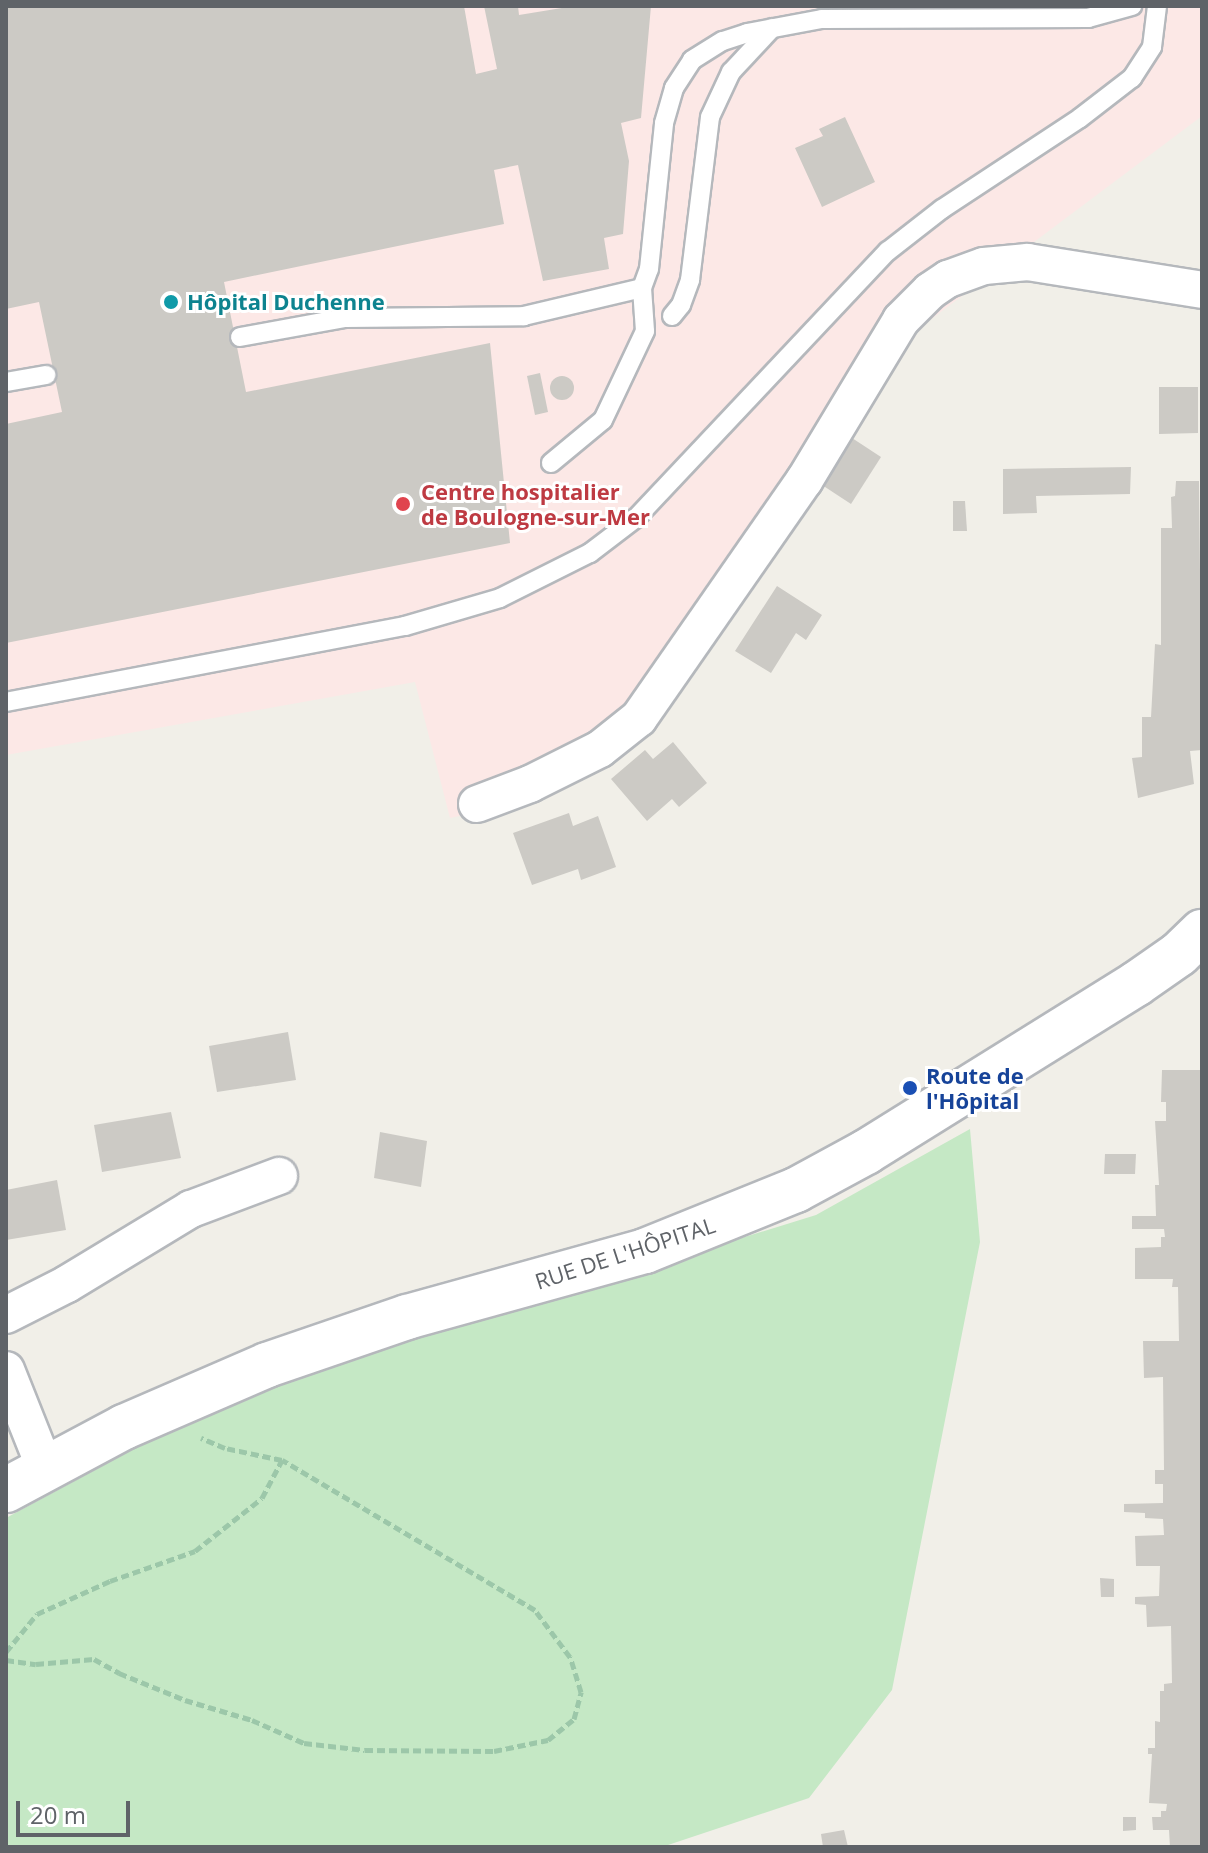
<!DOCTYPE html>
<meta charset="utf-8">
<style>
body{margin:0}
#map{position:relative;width:1208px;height:1853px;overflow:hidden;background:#f1efe8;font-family:"Open Sans",sans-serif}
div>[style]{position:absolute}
.medical>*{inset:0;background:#fce8e6}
.green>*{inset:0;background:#c5e8c5}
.building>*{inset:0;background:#cccac5}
.round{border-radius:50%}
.path>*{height:5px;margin-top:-2.5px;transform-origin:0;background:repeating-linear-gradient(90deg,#9cc7a9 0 8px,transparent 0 12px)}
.roads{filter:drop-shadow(2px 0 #b5b8bc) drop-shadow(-2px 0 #b5b8bc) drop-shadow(0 2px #b5b8bc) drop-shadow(0 -2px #b5b8bc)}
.service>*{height:18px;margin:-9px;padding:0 9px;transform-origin:9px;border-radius:9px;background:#fff}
.minor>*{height:36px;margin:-18px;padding:0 18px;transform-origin:18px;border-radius:18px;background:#fff}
.tertiary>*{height:44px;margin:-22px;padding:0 22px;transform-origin:22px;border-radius:22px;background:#fff}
.dots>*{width:22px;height:22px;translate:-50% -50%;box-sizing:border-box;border:4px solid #fff;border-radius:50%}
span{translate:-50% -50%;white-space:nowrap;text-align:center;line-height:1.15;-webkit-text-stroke:6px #fff;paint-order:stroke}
.culture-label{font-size:22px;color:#0d838f;font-weight:700}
.left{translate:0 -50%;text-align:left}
.health-label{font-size:22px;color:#be3a42;font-weight:700}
.transit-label{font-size:22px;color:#164399;font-weight:700}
.street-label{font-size:22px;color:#5f6368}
.frame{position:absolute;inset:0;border:8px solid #5f6368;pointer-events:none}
.scale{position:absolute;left:16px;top:1801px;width:114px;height:36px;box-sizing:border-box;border:4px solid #5f6368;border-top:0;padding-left:10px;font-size:24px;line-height:28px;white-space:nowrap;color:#5f6368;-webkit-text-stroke:6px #fff;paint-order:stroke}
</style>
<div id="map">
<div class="medical">
<i style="clip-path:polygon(6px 6px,1202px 6px,1202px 116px,922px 326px,674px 689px,624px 753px,550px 797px,450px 818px,415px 682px,6px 755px)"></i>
</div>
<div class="green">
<i style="clip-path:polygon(970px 1129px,980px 1242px,892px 1690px,809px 1798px,662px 1847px,6px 1847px,6px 1518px,204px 1411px,440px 1331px,816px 1215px)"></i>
</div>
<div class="building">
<i style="clip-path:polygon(6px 6px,464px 6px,476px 74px,497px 69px,484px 6px,518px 6px,519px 15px,574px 6px,651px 6px,641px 118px,621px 123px,629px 161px,623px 234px,604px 238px,609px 269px,543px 281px,518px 165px,494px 170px,504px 224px,224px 282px,246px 392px,490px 343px,510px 543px,6px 643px,6px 424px,62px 412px,39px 302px,6px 309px)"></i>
<i style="clip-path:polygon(845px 117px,875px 182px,822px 207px,795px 148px,823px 136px,819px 129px)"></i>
<i style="clip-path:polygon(540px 373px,548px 412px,535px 415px,527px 376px)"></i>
<i class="round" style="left:550px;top:376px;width:24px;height:24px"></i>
<i style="clip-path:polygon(1159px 387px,1198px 387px,1198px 433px,1159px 434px)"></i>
<i style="clip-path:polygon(852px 438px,881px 457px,851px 504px,822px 485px)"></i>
<i style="clip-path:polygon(1131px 467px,1130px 494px,1036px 496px,1037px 513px,1003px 514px,1003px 469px)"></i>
<i style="clip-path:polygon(1176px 481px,1199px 481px,1202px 750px,1190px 751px,1194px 784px,1138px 798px,1132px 758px,1142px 757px,1142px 717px,1151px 717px,1155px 644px,1161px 645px,1161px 528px,1172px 528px,1171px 497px,1175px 496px)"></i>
<i style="clip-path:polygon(953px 501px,965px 501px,967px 531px,953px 531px)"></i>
<i style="clip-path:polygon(777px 586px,822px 615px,806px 640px,796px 633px,771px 673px,735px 651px)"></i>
<i style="clip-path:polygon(673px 742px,707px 783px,679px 807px,672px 799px,647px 821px,611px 779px,645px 750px,653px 759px)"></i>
<i style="clip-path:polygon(569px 813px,573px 826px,598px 816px,616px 867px,581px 880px,578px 869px,532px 885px,513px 833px)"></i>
<i style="clip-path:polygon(288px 1032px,296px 1080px,217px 1092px,209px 1046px)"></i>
<i style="clip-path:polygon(1162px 1070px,1202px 1070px,1202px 1847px,1170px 1847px,1169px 1830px,1153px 1830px,1152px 1817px,1161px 1817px,1161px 1811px,1166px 1811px,1167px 1804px,1149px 1803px,1152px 1754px,1148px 1754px,1148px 1748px,1155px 1748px,1155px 1721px,1160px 1722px,1160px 1691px,1164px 1691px,1164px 1684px,1172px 1683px,1171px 1626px,1147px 1627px,1146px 1605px,1135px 1604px,1135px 1597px,1159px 1596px,1160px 1566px,1136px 1566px,1135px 1536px,1164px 1535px,1163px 1519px,1145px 1518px,1145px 1513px,1124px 1512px,1124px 1504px,1163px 1503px,1163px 1484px,1155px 1484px,1155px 1470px,1164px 1470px,1163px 1377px,1144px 1378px,1143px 1341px,1179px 1341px,1178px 1287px,1172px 1287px,1173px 1279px,1135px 1279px,1135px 1248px,1161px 1247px,1161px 1237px,1165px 1237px,1164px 1229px,1132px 1229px,1132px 1216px,1156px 1216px,1155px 1185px,1159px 1185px,1155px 1121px,1166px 1121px,1166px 1102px,1161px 1102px)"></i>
<i style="clip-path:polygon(171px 1112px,181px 1158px,102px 1172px,94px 1125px)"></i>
<i style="clip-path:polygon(380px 1132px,427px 1141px,421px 1187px,374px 1178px)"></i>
<i style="clip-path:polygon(1105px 1154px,1136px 1154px,1135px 1174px,1104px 1174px)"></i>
<i style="clip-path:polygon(57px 1180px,66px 1230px,6px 1240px,6px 1190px)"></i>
<i style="clip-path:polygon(1100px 1578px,1114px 1579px,1114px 1597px,1101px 1597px)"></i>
<i style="clip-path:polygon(1123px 1817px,1136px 1817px,1136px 1830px,1123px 1831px)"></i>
<i style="clip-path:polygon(844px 1830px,848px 1847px,823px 1847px,821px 1834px)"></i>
</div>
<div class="path">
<i style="left:6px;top:1652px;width:49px;rotate:-50.8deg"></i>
<i style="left:37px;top:1614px;width:80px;rotate:-24.3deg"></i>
<i style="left:110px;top:1581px;width:90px;rotate:-19.4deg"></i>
<i style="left:195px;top:1551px;width:85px;rotate:-38.3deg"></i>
<i style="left:262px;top:1498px;width:43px;rotate:-62.2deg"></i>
<i style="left:6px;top:1660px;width:30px;rotate:8deg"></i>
<i style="left:36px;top:1664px;width:58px;rotate:-4.9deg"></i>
<i style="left:94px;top:1659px;width:29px;rotate:29deg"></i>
<i style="left:119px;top:1673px;width:71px;rotate:22.2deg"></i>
<i style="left:185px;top:1700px;width:70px;rotate:16.6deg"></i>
<i style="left:252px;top:1720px;width:57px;rotate:23.9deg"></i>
<i style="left:304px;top:1743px;width:61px;rotate:6.5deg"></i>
<i style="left:365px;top:1750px;width:129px;rotate:0.4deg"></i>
<i style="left:494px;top:1751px;width:55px;rotate:-11.5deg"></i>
<i style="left:548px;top:1740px;width:33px;rotate:-39deg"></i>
<i style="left:574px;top:1719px;width:28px;rotate:-75deg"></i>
<i style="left:581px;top:1692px;width:37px;rotate:-107deg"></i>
<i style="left:570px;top:1657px;width:59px;rotate:-126.7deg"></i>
<i style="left:535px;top:1610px;width:294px;rotate:-149.3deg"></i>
<i style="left:282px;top:1460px;width:58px;rotate:-168.1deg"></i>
<i style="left:225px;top:1448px;width:26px;rotate:-157deg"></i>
</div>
<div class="roads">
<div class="service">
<i style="left:672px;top:316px;width:14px;rotate:-51deg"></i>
<i style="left:681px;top:305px;width:27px;rotate:-70deg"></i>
<i style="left:690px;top:280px;width:164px;rotate:-83deg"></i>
<i style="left:710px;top:117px;width:50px;rotate:-65deg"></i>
<i style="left:731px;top:72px;width:60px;rotate:-47deg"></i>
<i style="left:240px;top:337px;width:107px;rotate:-10.3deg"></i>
<i style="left:345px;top:318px;width:179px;rotate:-0.6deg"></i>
<i style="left:524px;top:316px;width:121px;rotate:-13.3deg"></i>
<i style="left:6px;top:382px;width:41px;rotate:-9.9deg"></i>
<i style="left:551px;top:463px;width:67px;rotate:-39.6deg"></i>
<i style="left:603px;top:420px;width:98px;rotate:-64.7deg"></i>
<i style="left:645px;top:331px;width:43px;rotate:-94deg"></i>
<i style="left:642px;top:288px;width:20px;rotate:-70deg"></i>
<i style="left:649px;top:269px;width:147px;rotate:-84.1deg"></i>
<i style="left:664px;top:123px;width:36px;rotate:-74deg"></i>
<i style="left:674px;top:88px;width:33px;rotate:-57deg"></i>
<i style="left:692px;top:60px;width:36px;rotate:-32deg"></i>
<i style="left:723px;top:41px;width:25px;rotate:-18deg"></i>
<i style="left:747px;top:33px;width:76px;rotate:-10.6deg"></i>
<i style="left:822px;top:19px;width:266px;rotate:-0.2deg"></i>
<i style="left:1088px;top:18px;width:46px;rotate:-15.3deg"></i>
<i style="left:6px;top:702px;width:406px;rotate:-10.8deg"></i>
<i style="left:405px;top:626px;width:99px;rotate:-16.4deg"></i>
<i style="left:500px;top:598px;width:101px;rotate:-26.6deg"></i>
<i style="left:590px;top:553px;width:58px;rotate:-37.3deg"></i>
<i style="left:636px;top:518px;width:367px;rotate:-46.7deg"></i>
<i style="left:888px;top:251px;width:68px;rotate:-37.9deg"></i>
<i style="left:942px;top:209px;width:165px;rotate:-33.4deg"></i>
<i style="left:1080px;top:118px;width:66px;rotate:-37.6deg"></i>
<i style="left:1132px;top:78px;width:37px;rotate:-57deg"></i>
<i style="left:1152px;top:47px;width:41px;rotate:-83deg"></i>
</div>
<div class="minor">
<i style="left:477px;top:804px;width:57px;rotate:-20.7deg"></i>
<i style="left:530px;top:784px;width:78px;rotate:-26.6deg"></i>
<i style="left:600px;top:749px;width:50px;rotate:-38.5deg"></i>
<i style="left:639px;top:718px;width:289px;rotate:-55.2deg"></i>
<i style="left:804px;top:481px;width:188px;rotate:-58.9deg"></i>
<i style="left:901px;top:320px;width:41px;rotate:-45deg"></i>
<i style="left:930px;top:291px;width:22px;rotate:-34deg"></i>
<i style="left:948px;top:279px;width:38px;rotate:-20deg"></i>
<i style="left:984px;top:266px;width:44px;rotate:-5.2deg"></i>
<i style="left:1028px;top:262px;width:176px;rotate:9.1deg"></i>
<i style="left:6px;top:1315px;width:68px;rotate:-26.9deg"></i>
<i style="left:67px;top:1284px;width:145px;rotate:-31.2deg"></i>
<i style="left:191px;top:1209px;width:94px;rotate:-20.6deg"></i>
<i style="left:6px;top:1370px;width:105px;rotate:68.3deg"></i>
</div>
<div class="tertiary">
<i style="left:6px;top:1490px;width:134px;rotate:-28.1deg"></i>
<i style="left:124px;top:1427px;width:156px;rotate:-23.4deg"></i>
<i style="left:267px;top:1365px;width:148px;rotate:-18.9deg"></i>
<i style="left:407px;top:1317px;width:247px;rotate:-15.5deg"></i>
<i style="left:645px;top:1251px;width:163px;rotate:-22deg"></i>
<i style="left:796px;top:1190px;width:80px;rotate:-28.5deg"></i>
<i style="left:866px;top:1152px;width:318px;rotate:-31.9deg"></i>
<i style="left:1136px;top:984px;width:52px;rotate:-34.9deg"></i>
<i style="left:1179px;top:954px;width:32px;rotate:-44deg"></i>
</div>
</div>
<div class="dots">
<i style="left:171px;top:302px;background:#0f9aa8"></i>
<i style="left:403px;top:504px;background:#e0444e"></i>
<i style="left:910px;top:1088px;background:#1a4fb4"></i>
</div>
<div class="culture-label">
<span class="left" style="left:187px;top:302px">Hôpital Duchenne</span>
</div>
<div class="health-label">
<span class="left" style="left:421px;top:504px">Centre hospitalier<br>de Boulogne-sur-Mer</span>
</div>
<div class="transit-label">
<span class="left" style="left:926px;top:1088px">Route de<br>l'Hôpital</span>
</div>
<div class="street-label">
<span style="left:625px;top:1253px;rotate:-18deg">RUE DE L'HÔPITAL</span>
</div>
<div class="frame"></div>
<div class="scale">20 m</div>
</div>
